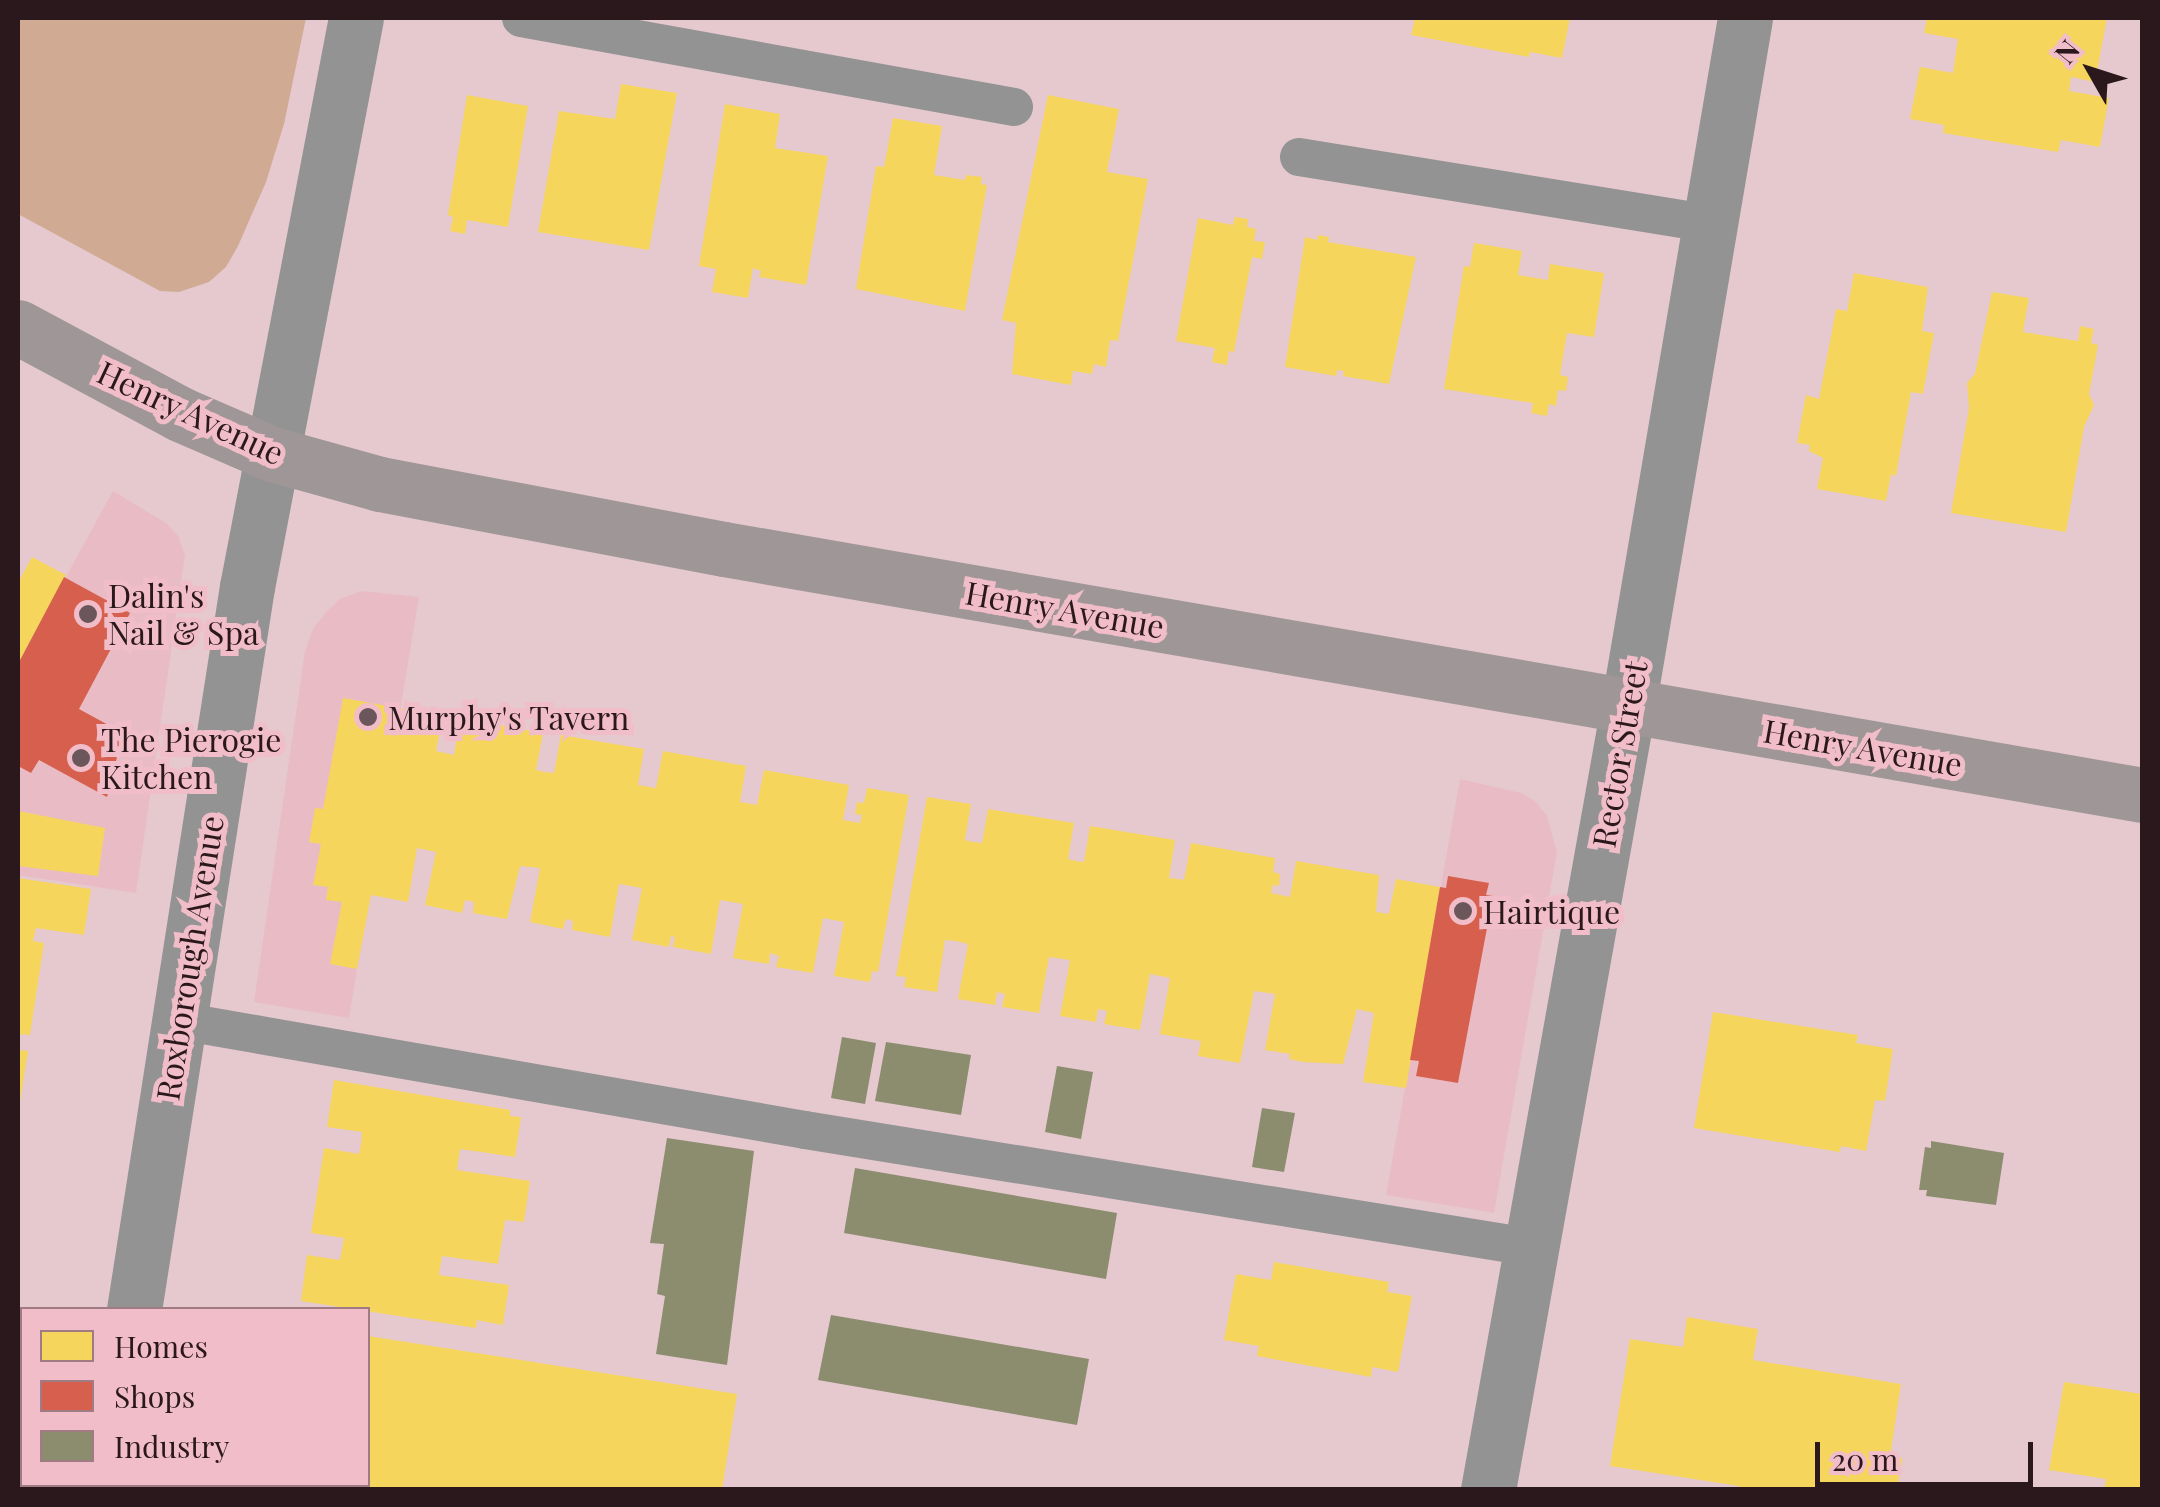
<!DOCTYPE html>
<style>
body{margin:0}
#map{position:relative;width:2160px;height:1507px;overflow:hidden;background:#e5c9cf;font-family:"Playfair Display",serif}
div>[style]{position:absolute}
.built>*{inset:0;background:#e9bcc5}
.green>*{inset:0;background:#d1aa94}
.homes>*{inset:0;background:#f6d55c}
.shops>*{inset:0;background:#d6604d}
.industry>*{inset:0;background:#8c8c6e}
.lane>*{height:38px;margin:-19px;padding:0 19px;transform-origin:19px;border-radius:19px;background:#939394}
.street>*{height:55px;margin:-27.5px;padding:0 27.5px;transform-origin:27.5px;border-radius:27.5px;background:#939394}
.primary>*{height:55px;margin:-27.5px;padding:0 27.5px;transform-origin:27.5px;border-radius:27.5px;background:#9f9698}
.dots>*{width:28px;height:28px;translate:-50% -50%;box-sizing:border-box;border:5px solid #f1bdc8;border-radius:50%}
span{translate:-50% -50%;white-space:nowrap;text-align:center;line-height:1.15;-webkit-text-stroke:10px #f1bdc8;paint-order:stroke}
.street-label{font-size:32px;color:#2a181c}
.poi-label{font-size:32px;color:#2a181c}
.left{translate:0 -50%;text-align:left}
.frame{position:absolute;inset:0;border:20px solid #2a181c;pointer-events:none}
.legend{position:absolute;left:20px;top:1307px;width:350px;height:180px;box-sizing:border-box;background:#f1bdc8;border:2px solid #a17b83;margin:0;padding:12px 18px;list-style:none;font-size:30px;color:#2a181c}
.legend li{display:flex;align-items:center;gap:20px;height:50px}
.legend b{width:50px;border:2px solid #a17b83}
.north{position:absolute;left:2040px;top:20px;width:100px;height:100px;-webkit-text-stroke:8px #f1bdc8;paint-order:stroke;rotate:309deg;font-size:28px;font-weight:700;line-height:40px;text-align:center;color:#2a181c}
.north::after{content:'';display:block;margin:auto;width:35px;height:45px;background:#2a181c;clip-path:polygon(50% 0,100% 100%,50% 72%,0 100%)}
.scale{position:absolute;left:1815px;top:1442px;width:218px;height:45px;box-sizing:border-box;border:5px solid #2a181c;border-top:0;padding-left:12px;font-size:30px;line-height:35px;white-space:nowrap;color:#2a181c;-webkit-text-stroke:8px #f1bdc8;paint-order:stroke}
</style>
<div id="map">
<div class="built">
<i style="clip-path:polygon(113px 491px,166px 523px,178px 536px,185px 555px,136px 893px,18px 875px,18px 664px)"></i>
<i style="clip-path:polygon(362px 591px,419px 597px,349px 1018px,254px 1002px,305px 651px,313px 629px,326px 612px,340px 599px)"></i>
<i style="clip-path:polygon(1460px 779px,1521px 793px,1536px 802px,1547px 816px,1557px 852px,1494px 1213px,1386px 1195px)"></i>
</div>
<div class="green">
<i style="clip-path:polygon(18px 18px,306px 18px,284px 124px,266px 182px,238px 246px,226px 267px,209px 282px,179px 292px,160px 291px,18px 214px)"></i>
</div>
<div class="homes">
<i style="clip-path:polygon(1415px 18px,1570px 18px,1562px 58px,1530px 52px,1529px 57px,1411px 35px)"></i>
<i style="clip-path:polygon(1927px 18px,2107px 18px,2095px 82px,2071px 77px,2069px 91px,2109px 98px,2100px 147px,2061px 140px,2058px 152px,1943px 133px,1944px 125px,1910px 119px,1920px 67px,1953px 73px,1955px 58px,1958px 39px,1924px 33px)"></i>
<i style="clip-path:polygon(621px 84px,677px 93px,649px 250px,538px 232px,559px 111px,615px 119px)"></i>
<i style="clip-path:polygon(467px 95px,528px 106px,508px 227px,467px 220px,465px 234px,450px 231px,453px 217px,448px 215px)"></i>
<i style="clip-path:polygon(1048px 95px,1119px 109px,1107px 172px,1148px 179px,1118px 341px,1110px 340px,1106px 367px,1094px 364px,1092px 374px,1073px 371px,1071px 385px,1012px 374px,1016px 323px,1002px 320px)"></i>
<i style="clip-path:polygon(725px 104px,780px 114px,775px 148px,828px 156px,806px 285px,759px 277px,761px 271px,753px 268px,748px 298px,712px 292px,716px 269px,699px 266px)"></i>
<i style="clip-path:polygon(893px 118px,942px 126px,934px 175px,965px 180px,966px 175px,982px 177px,981px 184px,987px 185px,965px 311px,856px 289px,876px 166px,884px 167px)"></i>
<i style="clip-path:polygon(1235px 217px,1248px 219px,1247px 227px,1256px 229px,1254px 241px,1265px 242px,1262px 259px,1252px 257px,1234px 352px,1229px 351px,1227px 365px,1212px 362px,1215px 348px,1176px 341px,1198px 218px,1233px 225px)"></i>
<i style="clip-path:polygon(1318px 235px,1329px 237px,1328px 242px,1416px 257px,1389px 384px,1343px 376px,1344px 371px,1337px 370px,1336px 376px,1285px 367px,1305px 237px,1317px 240px)"></i>
<i style="clip-path:polygon(1474px 243px,1522px 251px,1518px 275px,1548px 280px,1550px 264px,1604px 273px,1594px 337px,1567px 333px,1560px 375px,1568px 377px,1566px 391px,1558px 390px,1556px 406px,1549px 404px,1547px 416px,1531px 413px,1533px 403px,1444px 389px,1464px 266px,1470px 267px)"></i>
<i style="clip-path:polygon(1854px 273px,1928px 287px,1922px 331px,1934px 333px,1923px 394px,1911px 392px,1896px 476px,1891px 474px,1886px 501px,1817px 489px,1823px 458px,1809px 451px,1810px 445px,1797px 443px,1806px 395px,1819px 399px,1836px 309px,1847px 311px)"></i>
<i style="clip-path:polygon(1992px 292px,2029px 298px,2023px 332px,2078px 341px,2080px 326px,2094px 329px,2091px 343px,2098px 345px,2089px 394px,2094px 405px,2084px 427px,2066px 532px,1951px 513px,1969px 408px,1967px 383px,1975px 374px)"></i>
<i style="clip-path:polygon(32px 557px,66px 575px,18px 664px,18px 583px)"></i>
<i style="clip-path:polygon(343px 698px,443px 716px,436px 751px,454px 755px,460px 718px,543px 733px,536px 770px,545px 772px,554px 773px,561px 735px,644px 749px,638px 785px,656px 788px,663px 751px,746px 766px,740px 802px,757px 805px,764px 770px,849px 785px,843px 820px,860px 823px,862px 815px,855px 814px,857px 802px,864px 803px,867px 788px,909px 795px,878px 972px,872px 971px,870px 982px,834px 976px,844px 922px,823px 918px,813px 973px,776px 967px,779px 956px,770px 953px,769px 964px,733px 958px,743px 904px,720px 900px,711px 954px,673px 947px,675px 937px,671px 936px,669px 947px,632px 940px,642px 888px,619px 884px,610px 937px,572px 930px,573px 921px,566px 919px,563px 929px,530px 922px,540px 868px,529px 867px,520px 866px,507px 919px,473px 913px,474px 902px,465px 900px,462px 913px,425px 905px,436px 852px,417px 848px,408px 902px,371px 895px,357px 969px,330px 964px,342px 902px,326px 900px,328px 887px,313px 885px,321px 844px,309px 842px,315px 808px,323px 809px)"></i>
<i style="clip-path:polygon(927px 797px,971px 804px,965px 840px,973px 842px,982px 843px,988px 809px,1074px 823px,1068px 859px,1076px 861px,1084px 862px,1090px 826px,1175px 840px,1169px 878px,1178px 879px,1184px 880px,1191px 843px,1275px 858px,1273px 872px,1280px 874px,1279px 886px,1273px 885px,1271px 893px,1290px 897px,1296px 861px,1379px 875px,1376px 912px,1389px 914px,1396px 879px,1440px 887px,1406px 1088px,1363px 1082px,1374px 1013px,1357px 1009px,1343px 1064px,1303px 1062px,1289px 1059px,1290px 1054px,1265px 1050px,1275px 994px,1254px 991px,1240px 1063px,1198px 1056px,1201px 1041px,1160px 1034px,1170px 978px,1150px 974px,1140px 1030px,1104px 1024px,1107px 1011px,1103px 1010px,1098px 1009px,1096px 1022px,1060px 1016px,1070px 960px,1049px 957px,1039px 1013px,1002px 1007px,1005px 994px,997px 992px,995px 1005px,958px 999px,968px 944px,956px 941px,945px 940px,937px 992px,904px 987px,906px 977px,896px 976px)"></i>
<i style="clip-path:polygon(18px 811px,105px 828px,98px 876px,18px 866px)"></i>
<i style="clip-path:polygon(18px 878px,91px 889px,84px 935px,36px 928px,33px 941px,44px 943px,30px 1035px,18px 1034px)"></i>
<i style="clip-path:polygon(1713px 1012px,1858px 1035px,1856px 1043px,1893px 1049px,1885px 1101px,1875px 1100px,1866px 1151px,1841px 1146px,1840px 1152px,1694px 1128px)"></i>
<i style="clip-path:polygon(18px 1050px,28px 1051px,20px 1102px,18px 1101px)"></i>
<i style="clip-path:polygon(334px 1080px,510px 1110px,510px 1116px,521px 1117px,515px 1157px,460px 1149px,457px 1170px,530px 1181px,524px 1222px,505px 1220px,498px 1264px,442px 1256px,439px 1275px,509px 1285px,503px 1325px,477px 1320px,476px 1328px,301px 1301px,307px 1255px,340px 1260px,344px 1238px,311px 1233px,324px 1148px,359px 1154px,361px 1145px,362px 1132px,327px 1127px)"></i>
<i style="clip-path:polygon(1274px 1262px,1389px 1282px,1387px 1292px,1412px 1296px,1398px 1372px,1372px 1367px,1371px 1377px,1257px 1356px,1259px 1346px,1224px 1340px,1236px 1274px,1271px 1280px)"></i>
<i style="clip-path:polygon(1687px 1317px,1758px 1329px,1753px 1360px,1901px 1384px,1890px 1457px,1902px 1458px,1897px 1490px,1739px 1490px,1739px 1486px,1610px 1466px,1630px 1339px,1683px 1347px)"></i>
<i style="clip-path:polygon(368px 1336px,737px 1394px,722px 1490px,298px 1490px,299px 1484px,368px 1484px)"></i>
<i style="clip-path:polygon(2064px 1382px,2142px 1394px,2142px 1490px,2104px 1490px,2106px 1479px,2049px 1470px)"></i>
</div>
<div class="shops">
<i style="clip-path:polygon(64px 577px,130px 613px,79px 709px,123px 733px,107px 797px,39px 760px,31px 773px,18px 766px,18px 664px)"></i>
<i style="clip-path:polygon(1448px 876px,1489px 883px,1486px 895px,1493px 896px,1458px 1083px,1416px 1076px,1419px 1061px,1410px 1060px,1440px 887px,1446px 888px)"></i>
</div>
<div class="industry">
<i style="clip-path:polygon(842px 1037px,876px 1043px,865px 1104px,831px 1098px)"></i>
<i style="clip-path:polygon(886px 1042px,971px 1055px,961px 1115px,875px 1101px)"></i>
<i style="clip-path:polygon(1057px 1066px,1093px 1072px,1081px 1139px,1045px 1132px)"></i>
<i style="clip-path:polygon(1262px 1108px,1295px 1113px,1284px 1172px,1252px 1167px)"></i>
<i style="clip-path:polygon(667px 1138px,754px 1151px,727px 1365px,656px 1354px,665px 1296px,657px 1294px,664px 1244px,650px 1243px)"></i>
<i style="clip-path:polygon(1931px 1141px,2004px 1153px,1996px 1205px,1926px 1196px,1927px 1190px,1919px 1190px,1925px 1147px,1931px 1148px)"></i>
<i style="clip-path:polygon(855px 1168px,1117px 1213px,1106px 1279px,844px 1233px)"></i>
<i style="clip-path:polygon(831px 1315px,1089px 1359px,1077px 1425px,818px 1380px)"></i>
</div>
<div class="lane">
<i style="left:521px;top:18px;width:501px;rotate:10.23deg"></i>
<i style="left:1299px;top:157px;width:414px;rotate:9.2deg"></i>
<i style="left:180px;top:1021px;width:634px;rotate:9.89deg"></i>
<i style="left:805px;top:1130px;width:734px;rotate:9.17deg"></i>
</div>
<div class="street">
<i style="left:134px;top:1310px;width:732px;rotate:-81.12deg"></i>
<i style="left:247px;top:587px;width:579px;rotate:-79.16deg"></i>
<i style="left:106px;top:1490px;width:6px;rotate:-90deg"></i>
<i style="left:1488px;top:1490px;width:795px;rotate:-79.86deg"></i>
<i style="left:1628px;top:707px;width:699px;rotate:-80.36deg"></i>
</div>
<div class="primary">
<i style="left:18px;top:327px;width:184px;rotate:28.2deg"></i>
<i style="left:180px;top:414px;width:100px;rotate:23.5deg"></i>
<i style="left:272px;top:454px;width:112px;rotate:15.5deg"></i>
<i style="left:380px;top:484px;width:350px;rotate:10.7deg"></i>
<i style="left:724px;top:549px;width:1439px;rotate:9.84deg"></i>
</div>
<div class="dots">
<i style="left:88px;top:614px;background:#6b565b"></i>
<i style="left:368px;top:717px;background:#6b565b"></i>
<i style="left:81px;top:758px;background:#6b565b"></i>
<i style="left:1463px;top:911px;background:#6b565b"></i>
</div>
<div class="street-label">
<span style="left:191px;top:412px;rotate:25deg">Henry Avenue</span>
<span style="left:1065px;top:609px;rotate:10deg">Henry Avenue</span>
<span style="left:1863px;top:747px;rotate:10deg">Henry Avenue</span>
<span style="left:1619px;top:754px;rotate:-80deg">Rector Street</span>
<span style="left:189px;top:958px;rotate:-81deg">Roxborough Avenue</span>
</div>
<div class="poi-label">
<span class="left" style="left:108px;top:614px">Dalin's<br>Nail &amp; Spa</span>
<span class="left" style="left:388px;top:717px">Murphy's Tavern</span>
<span class="left" style="left:101px;top:758px">The Pierogie<br>Kitchen</span>
<span class="left" style="left:1483px;top:911px">Hairtique</span>
</div>
<div class="frame"></div>
<ul class="legend">
<li><b style="height:28px;background:#f6d55c"></b>Homes</li>
<li><b style="height:28px;background:#d6604d"></b>Shops</li>
<li><b style="height:28px;background:#8c8c6e"></b>Industry</li>
</ul>
<div class="north">N</div>
<div class="scale">20 m</div>
</div>
